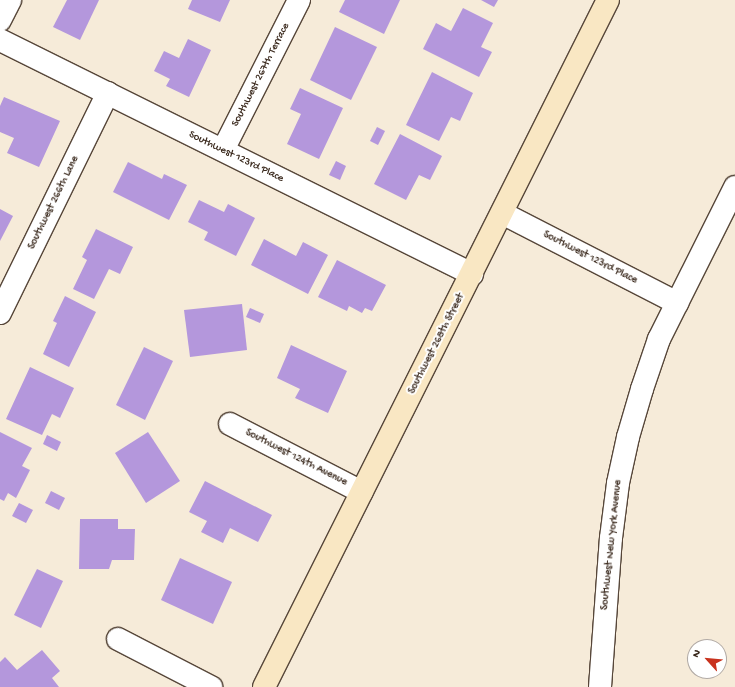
<!DOCTYPE html>
<style>
body{margin:0}
#map{position:relative;width:735px;height:687px;overflow:hidden;background:#f6ebd9;font-family:"Gochi Hand",sans-serif}
div>[style]{position:absolute}
.building>*{inset:0;background:#b497dc}
.roads{filter:drop-shadow(1px 0 #57473a) drop-shadow(-1px 0 #57473a) drop-shadow(0 1px #57473a) drop-shadow(0 -1px #57473a)}
.street>*{height:22px;margin:-11px;padding:0 11px;transform-origin:11px;border-radius:11px;background:#fff}
.secondary>*{height:22px;margin:-11px;padding:0 11px;transform-origin:11px;border-radius:11px;background:#f9e7c3}
span{translate:-50% -50%;white-space:nowrap;text-align:center;line-height:1.15;-webkit-text-stroke:4px #fff;paint-order:stroke}
.street-label{font-size:11px;color:#3b2a1e}
.north{position:absolute;left:687px;top:639px;width:40px;height:40px;box-sizing:border-box;background:#fff;border:1px solid #b1aaa5;border-radius:50%;rotate:297deg;font-size:11px;font-weight:700;line-height:16px;text-align:center;color:#3b2a1e}
.north::after{content:'';display:block;margin:auto;width:14px;height:18px;background:#c8321e;clip-path:polygon(50% 0,100% 100%,50% 72%,0 100%)}
</style>
<div id="map">
<div class="building">
<i style="clip-path:polygon(67px 0,99px 0,80px 40px,53px 27px)"></i>
<i style="clip-path:polygon(192px 0,230px 0,220px 22px,188px 9px)"></i>
<i style="clip-path:polygon(345px 0,400px 0,384px 34px,339px 12px)"></i>
<i style="clip-path:polygon(481px 0,498px 0,494px 7px)"></i>
<i style="clip-path:polygon(463px 8px,493px 23px,481px 47px,492px 52px,479px 77px,423px 49px,436px 23px,451px 31px)"></i>
<i style="clip-path:polygon(335px 27px,377px 47px,351px 100px,310px 80px)"></i>
<i style="clip-path:polygon(188px 39px,211px 50px,189px 97px,166px 86px,170px 79px,154px 71px,164px 51px,179px 58px)"></i>
<i style="clip-path:polygon(432px 72px,473px 93px,460px 121px,451px 117px,439px 141px,406px 125px)"></i>
<i style="clip-path:polygon(300px 88px,343px 108px,319px 159px,287px 144px,301px 114px,290px 109px)"></i>
<i style="clip-path:polygon(4px 97px,60px 121px,39px 167px,7px 153px,14px 138px,0 132px,0 106px)"></i>
<i style="clip-path:polygon(377px 127px,385px 131px,378px 145px,370px 141px)"></i>
<i style="clip-path:polygon(400px 134px,442px 156px,430px 180px,419px 175px,406px 200px,374px 184px)"></i>
<i style="clip-path:polygon(336px 161px,346px 166px,340px 180px,329px 175px)"></i>
<i style="clip-path:polygon(128px 162px,162px 179px,164px 174px,187px 185px,169px 220px,113px 192px)"></i>
<i style="clip-path:polygon(199px 200px,224px 212px,228px 204px,255px 218px,236px 256px,204px 240px,208px 232px,188px 222px)"></i>
<i style="clip-path:polygon(0 209px,13px 216px,0 241px)"></i>
<i style="clip-path:polygon(96px 229px,133px 247px,120px 274px,109px 269px,94px 299px,73px 289px,87px 260px,82px 257px)"></i>
<i style="clip-path:polygon(264px 239px,296px 256px,303px 242px,328px 255px,308px 294px,251px 265px)"></i>
<i style="clip-path:polygon(337px 260px,386px 285px,372px 311px,365px 308px,362px 313px,349px 306px,347px 311px,318px 297px)"></i>
<i style="clip-path:polygon(65px 296px,96px 312px,69px 367px,43px 354px,57px 323px,53px 321px)"></i>
<i style="clip-path:polygon(242px 304px,247px 350px,190px 357px,184px 310px)"></i>
<i style="clip-path:polygon(250px 308px,264px 314px,260px 323px,246px 317px)"></i>
<i style="clip-path:polygon(291px 345px,347px 371px,328px 413px,295px 398px,300px 389px,277px 378px)"></i>
<i style="clip-path:polygon(144px 347px,173px 361px,145px 420px,116px 405px)"></i>
<i style="clip-path:polygon(30px 367px,74px 388px,60px 418px,52px 414px,42px 435px,6px 419px)"></i>
<i style="clip-path:polygon(0 432px,32px 448px,22px 466px,30px 470px,16px 498px,8px 493px,4px 501px,0 499px)"></i>
<i style="clip-path:polygon(148px 432px,180px 481px,146px 503px,115px 453px)"></i>
<i style="clip-path:polygon(47px 435px,61px 442px,57px 451px,43px 444px)"></i>
<i style="clip-path:polygon(205px 481px,272px 515px,258px 542px,230px 528px,223px 543px,201px 532px,207px 521px,189px 512px)"></i>
<i style="clip-path:polygon(51px 491px,65px 498px,59px 510px,45px 503px)"></i>
<i style="clip-path:polygon(19px 503px,33px 510px,26px 523px,12px 516px)"></i>
<i style="clip-path:polygon(80px 519px,118px 519px,118px 529px,135px 529px,134px 560px,112px 560px,109px 569px,79px 569px)"></i>
<i style="clip-path:polygon(180px 558px,232px 582px,213px 624px,161px 600px)"></i>
<i style="clip-path:polygon(37px 569px,63px 581px,41px 628px,14px 615px)"></i>
<i style="clip-path:polygon(42px 650px,60px 671px,52px 678px,59px 687px,0 687px,0 662px,5px 657px,17px 670px)"></i>
</div>
<div class="roads">
<div class="street">
<i style="left:0;top:20px;width:22px;rotate:-63deg"></i>
<i style="left:0;top:40px;width:527px;rotate:26.37deg"></i>
<i style="left:223px;top:150px;width:168px;rotate:-63.1deg"></i>
<i style="left:502px;top:213px;width:197px;rotate:27.2deg"></i>
<i style="left:0;top:313px;width:245px;rotate:-63.9deg"></i>
<i style="left:230px;top:424px;width:148px;rotate:27.3deg"></i>
<i style="left:118px;top:639px;width:105px;rotate:27.3deg"></i>
<i style="left:600px;top:687px;width:149px;rotate:-85.8deg"></i>
<i style="left:611px;top:538px;width:55px;rotate:-82.7deg"></i>
<i style="left:618px;top:483px;width:47px;rotate:-77.7deg"></i>
<i style="left:628px;top:437px;width:50px;rotate:-73.7deg"></i>
<i style="left:642px;top:389px;width:53px;rotate:-71.2deg"></i>
<i style="left:659px;top:339px;width:170px;rotate:-63.4deg"></i>
</div>
<div class="secondary">
<i style="left:264px;top:687px;width:768px;rotate:-63.4deg"></i>
</div>
</div>
<div class="street-label">
<span style="left:261px;top:75px;rotate:-63deg">Southwest 267th Terrace</span>
<span style="left:236px;top:157px;rotate:26deg">Southwest 123rd Place</span>
<span style="left:54px;top:203px;rotate:-64deg">Southwest 266th Lane</span>
<span style="left:590px;top:258px;rotate:27deg">Southwest 123rd Place</span>
<span style="left:437px;top:344px;rotate:-63deg">Southwest 268th Street</span>
<span style="left:296px;top:458px;rotate:27deg">Southwest 124th Avenue</span>
<span style="left:612px;top:545px;rotate:-84deg">Southwest New York Avenue</span>
</div>
<div class="north">N</div>
</div>
